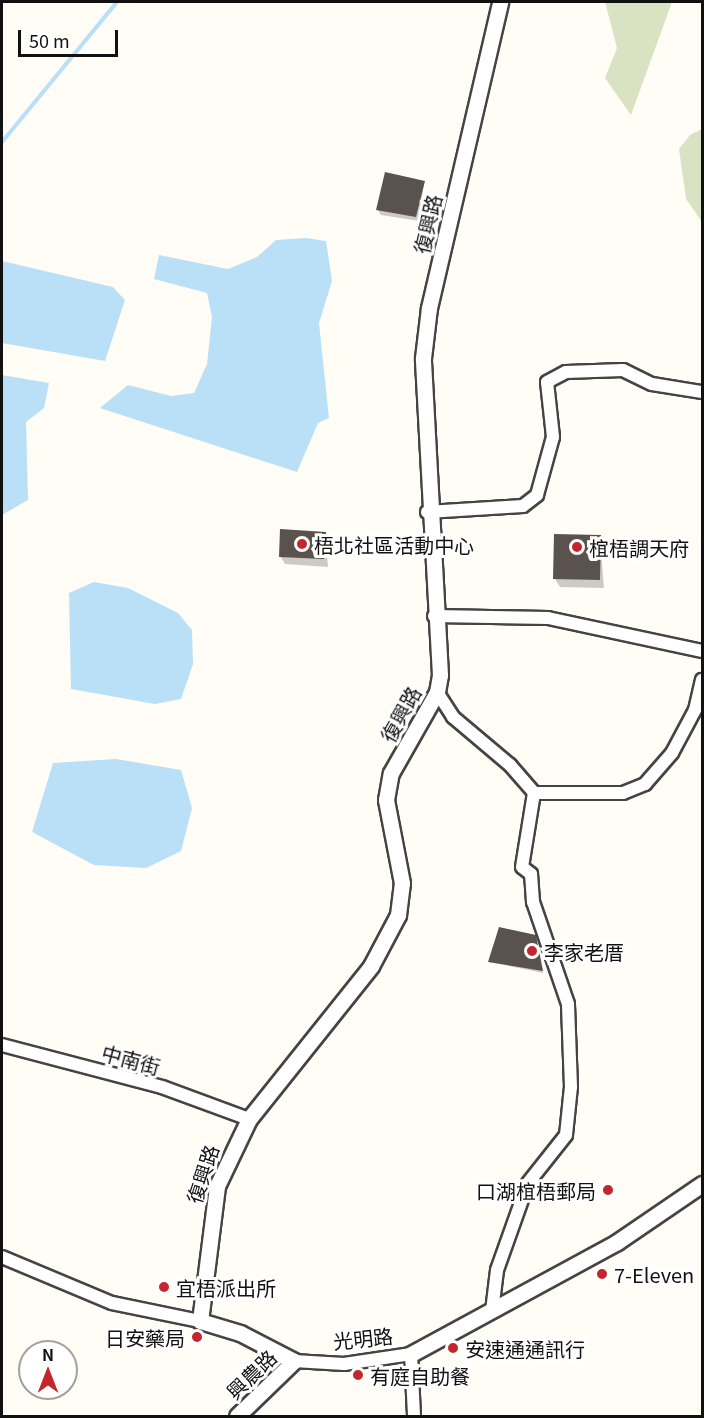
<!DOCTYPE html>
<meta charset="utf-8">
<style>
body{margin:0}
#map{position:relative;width:704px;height:1418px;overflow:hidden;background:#fffdf5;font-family:Georgia,"Noto Sans TC",serif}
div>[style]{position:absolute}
.cemetery>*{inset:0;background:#d9e3c4}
.water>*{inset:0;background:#b9e0f7}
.shadow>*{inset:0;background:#0003}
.stream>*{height:4px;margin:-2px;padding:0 2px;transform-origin:2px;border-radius:2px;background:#b9e0f7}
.building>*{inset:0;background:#5a524d}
.roads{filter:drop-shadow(2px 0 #444) drop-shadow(-2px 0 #444) drop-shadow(0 2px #444) drop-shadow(0 -2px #444)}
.minor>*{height:12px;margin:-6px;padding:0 6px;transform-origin:6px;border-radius:6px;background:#fff}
.tertiary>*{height:15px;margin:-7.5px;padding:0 7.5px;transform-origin:7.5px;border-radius:7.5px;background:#fff}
.dots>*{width:16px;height:16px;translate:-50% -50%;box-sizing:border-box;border:3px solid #fff;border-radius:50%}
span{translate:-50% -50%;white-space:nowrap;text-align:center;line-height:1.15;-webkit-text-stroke:6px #fff;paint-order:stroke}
.street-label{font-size:20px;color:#111}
.poi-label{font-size:20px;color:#111}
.left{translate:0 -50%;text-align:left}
.right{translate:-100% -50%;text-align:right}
.frame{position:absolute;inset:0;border:3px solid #111;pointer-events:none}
.north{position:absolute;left:18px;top:1340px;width:60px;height:60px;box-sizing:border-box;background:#fff;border:2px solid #a0a0a0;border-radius:50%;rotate:0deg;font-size:16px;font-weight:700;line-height:24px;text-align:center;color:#111}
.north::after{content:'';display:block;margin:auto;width:21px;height:27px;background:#c4262e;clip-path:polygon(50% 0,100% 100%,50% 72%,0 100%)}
.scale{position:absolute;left:18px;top:30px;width:100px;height:27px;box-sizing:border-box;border:3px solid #111;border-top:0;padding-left:8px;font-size:18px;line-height:21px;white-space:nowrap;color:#111;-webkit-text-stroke:4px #fff;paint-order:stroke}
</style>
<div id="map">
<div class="cemetery">
<i style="clip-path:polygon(605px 2px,672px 2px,631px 115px,605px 78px,617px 48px)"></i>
<i style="clip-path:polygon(702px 129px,702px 222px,686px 199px,679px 149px,690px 135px)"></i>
</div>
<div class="water">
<i style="clip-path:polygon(306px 238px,326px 241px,332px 281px,319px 323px,329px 418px,318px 423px,297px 472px,100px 408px,128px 385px,171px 396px,194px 393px,207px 364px,212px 317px,207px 293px,154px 279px,159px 255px,228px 269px,257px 257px,276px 240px)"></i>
<i style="clip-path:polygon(2px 261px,113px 287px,125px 300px,105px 361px,2px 343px)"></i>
<i style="clip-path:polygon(2px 375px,49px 383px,44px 408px,26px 422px,28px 500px,2px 515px)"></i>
<i style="clip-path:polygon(94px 582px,128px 588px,178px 613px,192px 630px,193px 664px,181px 699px,155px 704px,71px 689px,69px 593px)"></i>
<i style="clip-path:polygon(116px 759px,181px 770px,192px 808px,181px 851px,146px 868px,94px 865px,32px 832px,53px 763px)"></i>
</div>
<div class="shadow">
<i style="clip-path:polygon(424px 182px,419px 221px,381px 215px,378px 210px)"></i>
<i style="clip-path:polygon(325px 533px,328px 567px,285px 564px,280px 556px)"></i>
<i style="clip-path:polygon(600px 537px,604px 588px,560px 587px,555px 579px)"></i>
<i style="clip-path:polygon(536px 939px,543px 973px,490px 962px)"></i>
</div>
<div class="stream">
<i style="left:2px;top:142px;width:181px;rotate:-50.6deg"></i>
</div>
<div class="building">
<i style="clip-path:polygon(385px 172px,425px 181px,416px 217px,376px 210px)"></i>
<i style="clip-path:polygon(280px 529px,326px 532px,324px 559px,279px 557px)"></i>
<i style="clip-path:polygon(554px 534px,601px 535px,600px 580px,553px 579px)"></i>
<i style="clip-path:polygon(499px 927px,536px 935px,543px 971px,488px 962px)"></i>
</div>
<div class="roads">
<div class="minor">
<i style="left:427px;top:512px;width:96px;rotate:-3.6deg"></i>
<i style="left:523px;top:506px;width:18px;rotate:-38deg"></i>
<i style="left:537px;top:495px;width:60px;rotate:-74.6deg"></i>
<i style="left:553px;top:437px;width:55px;rotate:-96.2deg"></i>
<i style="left:547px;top:382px;width:21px;rotate:-28deg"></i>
<i style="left:566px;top:372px;width:57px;rotate:-2deg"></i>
<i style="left:623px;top:370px;width:32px;rotate:26deg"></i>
<i style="left:652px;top:384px;width:51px;rotate:9.1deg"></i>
<i style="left:434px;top:616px;width:114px;rotate:1deg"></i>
<i style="left:548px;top:618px;width:157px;rotate:12.1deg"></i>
<i style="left:437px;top:692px;width:30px;rotate:57deg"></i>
<i style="left:453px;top:717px;width:75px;rotate:40.1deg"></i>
<i style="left:510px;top:765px;width:37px;rotate:49deg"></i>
<i style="left:534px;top:793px;width:89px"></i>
<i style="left:623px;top:793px;width:24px;rotate:-22deg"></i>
<i style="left:645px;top:784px;width:41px;rotate:-48.9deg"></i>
<i style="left:672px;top:753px;width:49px;rotate:-61.9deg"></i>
<i style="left:695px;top:710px;width:31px;rotate:-77deg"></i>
<i style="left:2px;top:1045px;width:165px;rotate:14.7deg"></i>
<i style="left:162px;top:1087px;width:93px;rotate:20.2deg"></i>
<i style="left:2px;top:1257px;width:119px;rotate:22.7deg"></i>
<i style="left:112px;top:1303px;width:90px;rotate:11.6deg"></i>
<i style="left:492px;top:1311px;width:41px;rotate:-83deg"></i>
<i style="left:497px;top:1270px;width:92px;rotate:-70.4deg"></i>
<i style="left:528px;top:1183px;width:61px;rotate:-51.6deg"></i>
<i style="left:566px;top:1135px;width:48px;rotate:-84.1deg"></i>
<i style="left:571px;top:1087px;width:83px;rotate:-92.1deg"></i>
<i style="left:568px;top:1004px;width:108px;rotate:-108.9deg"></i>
<i style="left:533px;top:902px;width:28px;rotate:-94deg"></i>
<i style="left:531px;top:874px;width:11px;rotate:-142deg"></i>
<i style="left:522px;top:867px;width:75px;rotate:-80.8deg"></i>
<i style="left:294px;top:1361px;width:50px;rotate:3.4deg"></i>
<i style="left:344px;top:1364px;width:68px;rotate:-8.5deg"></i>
<i style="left:411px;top:1354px;width:62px;rotate:87.2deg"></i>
</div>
<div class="tertiary">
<i style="left:411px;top:1354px;width:234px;rotate:-28.5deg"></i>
<i style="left:617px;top:1242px;width:103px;rotate:-34.3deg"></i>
<i style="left:237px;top:1416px;width:79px;rotate:-44deg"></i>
<i style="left:294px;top:1361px;width:61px;rotate:-152.6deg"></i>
<i style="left:240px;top:1333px;width:42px;rotate:-163.3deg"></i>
<i style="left:200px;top:1321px;width:136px;rotate:-82.8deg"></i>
<i style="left:217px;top:1186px;width:74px;rotate:-64.5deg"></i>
<i style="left:249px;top:1119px;width:196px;rotate:-51.4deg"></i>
<i style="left:371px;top:966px;width:58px;rotate:-62.1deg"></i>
<i style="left:398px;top:915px;width:32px;rotate:-83deg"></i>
<i style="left:402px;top:883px;width:85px;rotate:-100.9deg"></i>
<i style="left:386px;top:800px;width:27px;rotate:-80deg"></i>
<i style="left:391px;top:773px;width:93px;rotate:-60.4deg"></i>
<i style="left:437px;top:692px;width:17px;rotate:-80deg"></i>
<i style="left:440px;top:675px;width:317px;rotate:-93.1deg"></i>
<i style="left:423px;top:358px;width:50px;rotate:-83.2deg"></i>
<i style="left:429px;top:308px;width:314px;rotate:-76.9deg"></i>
</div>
</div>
<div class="dots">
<i style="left:302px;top:544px;background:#c4262e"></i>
<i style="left:577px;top:547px;background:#c4262e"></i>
<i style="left:532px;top:951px;background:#c4262e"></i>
<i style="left:608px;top:1190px;background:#c4262e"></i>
<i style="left:602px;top:1274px;background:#c4262e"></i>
<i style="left:164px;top:1287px;background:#c4262e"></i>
<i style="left:197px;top:1337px;background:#c4262e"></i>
<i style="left:453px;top:1348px;background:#c4262e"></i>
<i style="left:358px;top:1375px;background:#c4262e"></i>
</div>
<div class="street-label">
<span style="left:427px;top:224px;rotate:-77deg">復興路</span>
<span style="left:400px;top:714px;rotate:-61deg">復興路</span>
<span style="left:131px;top:1059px;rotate:15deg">中南街</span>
<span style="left:202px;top:1174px;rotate:-72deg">復興路</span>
<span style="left:363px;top:1338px;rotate:-6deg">光明路</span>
<span style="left:251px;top:1374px;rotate:-44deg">興農路</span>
</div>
<div class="poi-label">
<span class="left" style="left:314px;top:544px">梧北社區活動中心</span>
<span class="left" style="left:589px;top:547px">椬梧調天府</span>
<span class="left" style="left:544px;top:951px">李家老厝</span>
<span class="right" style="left:596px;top:1190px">口湖椬梧郵局</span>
<span class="left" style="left:614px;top:1274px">7-Eleven</span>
<span class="left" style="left:176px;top:1287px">宜梧派出所</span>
<span class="right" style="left:185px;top:1337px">日安藥局</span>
<span class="left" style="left:465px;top:1348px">安速通通訊行</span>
<span class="left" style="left:370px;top:1375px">有庭自助餐</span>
</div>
<div class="frame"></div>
<div class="north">N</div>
<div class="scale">50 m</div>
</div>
